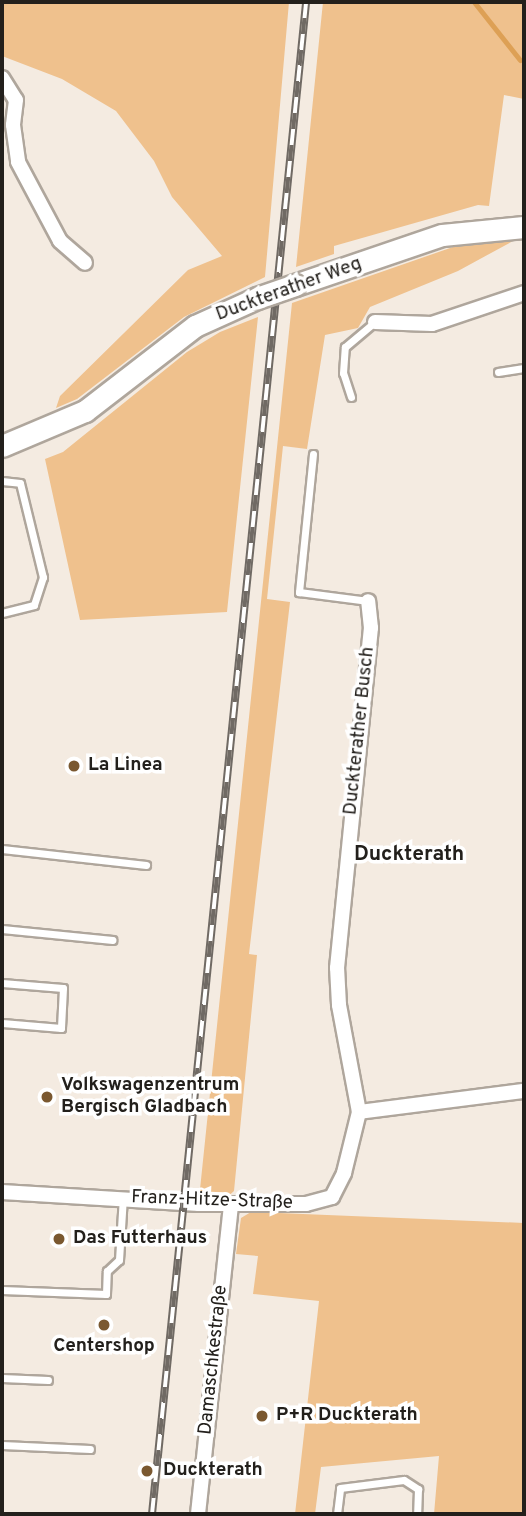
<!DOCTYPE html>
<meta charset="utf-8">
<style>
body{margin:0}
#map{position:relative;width:526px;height:1516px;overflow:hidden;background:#f4ebe1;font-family:Overpass,sans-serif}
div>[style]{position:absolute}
.green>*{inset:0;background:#efc18d}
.stream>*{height:5px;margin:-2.5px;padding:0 2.5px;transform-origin:2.5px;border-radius:2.5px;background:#dda055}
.roads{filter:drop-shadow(2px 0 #afa69c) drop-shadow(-2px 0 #afa69c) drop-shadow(0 2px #afa69c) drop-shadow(0 -2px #afa69c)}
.lane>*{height:7px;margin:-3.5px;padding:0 3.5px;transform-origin:3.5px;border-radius:3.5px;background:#fff}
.street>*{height:14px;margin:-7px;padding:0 7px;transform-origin:7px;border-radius:7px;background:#fff}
.secondary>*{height:21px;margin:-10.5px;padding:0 10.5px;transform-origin:10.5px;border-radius:10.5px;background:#fff}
.rail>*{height:8px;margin-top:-4px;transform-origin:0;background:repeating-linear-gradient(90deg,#fff 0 16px,#706a64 0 32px);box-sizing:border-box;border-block:2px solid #706a64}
.bridges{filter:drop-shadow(2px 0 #afa69c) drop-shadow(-2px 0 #afa69c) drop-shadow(0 2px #afa69c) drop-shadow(0 -2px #afa69c)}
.secondary-bridge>*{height:21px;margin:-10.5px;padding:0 10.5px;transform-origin:10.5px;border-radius:10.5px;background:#fff}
.dots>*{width:19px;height:19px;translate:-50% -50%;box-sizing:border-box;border:4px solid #fff;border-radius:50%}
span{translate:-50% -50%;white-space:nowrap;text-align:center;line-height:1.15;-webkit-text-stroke:7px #fff;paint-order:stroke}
.street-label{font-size:19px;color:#23201c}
.poi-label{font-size:19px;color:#23201c;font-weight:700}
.left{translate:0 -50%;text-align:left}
.neighbourhood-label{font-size:21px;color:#23201c;font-weight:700}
.frame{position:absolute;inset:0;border:4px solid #23201c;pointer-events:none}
</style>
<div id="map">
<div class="green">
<i style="clip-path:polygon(2px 2px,289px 2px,265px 277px,184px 317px,77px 399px,56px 408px,60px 396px,188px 270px,222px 256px,172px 197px,154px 161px,116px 111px,62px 79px,2px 56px)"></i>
<i style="clip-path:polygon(323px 2px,524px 2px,524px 99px,504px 95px,489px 206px,478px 205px,334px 246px,334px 254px,296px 267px)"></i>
<i style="clip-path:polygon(513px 241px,458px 271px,370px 307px,358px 328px,325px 335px,307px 449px,283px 446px,267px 599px,290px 602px,249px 954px,257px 955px,234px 1191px,225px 1199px,199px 1199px,292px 303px,453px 247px)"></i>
<i style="clip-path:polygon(258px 317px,227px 612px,80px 620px,45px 459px,63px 452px,187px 352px,220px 332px)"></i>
<i style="clip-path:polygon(251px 1212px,524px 1223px,524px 1514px,434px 1514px,439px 1456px,321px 1467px,315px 1514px,295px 1514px,319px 1301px,253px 1294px,258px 1256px,236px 1254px,241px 1218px)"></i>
</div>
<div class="stream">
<i style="left:474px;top:2px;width:74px;rotate:51.6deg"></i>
</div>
<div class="roads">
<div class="lane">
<i style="left:498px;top:372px;width:26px;rotate:-9deg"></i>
<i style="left:351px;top:397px;width:25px;rotate:-108deg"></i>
<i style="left:343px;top:373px;width:26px;rotate:-86deg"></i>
<i style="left:345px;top:347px;width:39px;rotate:-40deg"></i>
<i style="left:313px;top:454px;width:139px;rotate:95.8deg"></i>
<i style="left:299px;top:592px;width:70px;rotate:7.4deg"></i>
<i style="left:2px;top:481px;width:18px;rotate:6deg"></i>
<i style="left:20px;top:483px;width:97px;rotate:76.3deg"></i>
<i style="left:43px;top:577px;width:29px;rotate:108deg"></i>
<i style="left:34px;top:605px;width:33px;rotate:166deg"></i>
<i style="left:2px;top:849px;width:145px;rotate:6.3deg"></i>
<i style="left:2px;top:929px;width:111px;rotate:5.7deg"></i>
<i style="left:2px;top:983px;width:61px;rotate:4.7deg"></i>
<i style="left:63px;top:988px;width:40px;rotate:92.9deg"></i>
<i style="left:61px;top:1028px;width:59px;rotate:-175.2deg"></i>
<i style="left:2px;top:1290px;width:104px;rotate:2.2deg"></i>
<i style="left:106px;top:1294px;width:23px;rotate:-88deg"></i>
<i style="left:107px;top:1271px;width:16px;rotate:-43deg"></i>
<i style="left:119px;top:1260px;width:63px;rotate:-86.4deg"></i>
<i style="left:2px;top:1378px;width:46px;rotate:2.5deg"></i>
<i style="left:2px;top:1445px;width:88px;rotate:2.6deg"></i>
<i style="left:337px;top:1514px;width:26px;rotate:-83deg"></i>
<i style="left:340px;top:1488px;width:64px;rotate:-7.1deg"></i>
<i style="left:404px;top:1480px;width:17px;rotate:33deg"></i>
<i style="left:418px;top:1489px;width:25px;rotate:92deg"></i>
</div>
<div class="street">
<i style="left:2px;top:78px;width:26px;rotate:58deg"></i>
<i style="left:16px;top:100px;width:25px;rotate:97deg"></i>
<i style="left:13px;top:125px;width:37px;rotate:82deg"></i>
<i style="left:18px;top:162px;width:89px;rotate:62deg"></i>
<i style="left:60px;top:241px;width:33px;rotate:41deg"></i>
<i style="left:375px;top:322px;width:57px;rotate:2deg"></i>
<i style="left:432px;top:324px;width:97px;rotate:-18.6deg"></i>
<i style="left:359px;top:1112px;width:109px;rotate:-100.6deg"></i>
<i style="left:339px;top:1005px;width:37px;rotate:-93deg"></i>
<i style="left:337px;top:968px;width:342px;rotate:-84.3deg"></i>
<i style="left:371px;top:628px;width:27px;rotate:-96deg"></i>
<i style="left:2px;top:1192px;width:197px;rotate:3.5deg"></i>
<i style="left:199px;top:1204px;width:107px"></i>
<i style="left:306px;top:1204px;width:27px;rotate:-15deg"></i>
<i style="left:332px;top:1197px;width:27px;rotate:-63deg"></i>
<i style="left:344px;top:1173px;width:63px;rotate:-76.2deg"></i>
<i style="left:359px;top:1112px;width:166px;rotate:-7.3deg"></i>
<i style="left:198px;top:1514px;width:311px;rotate:-83.9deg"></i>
</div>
<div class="secondary">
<i style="left:295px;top:285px;width:155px;rotate:-18.8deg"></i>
<i style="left:442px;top:235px;width:82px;rotate:-5.6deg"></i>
<i style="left:2px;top:446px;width:90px;rotate:-22.9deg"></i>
<i style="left:85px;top:411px;width:139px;rotate:-37.7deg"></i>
<i style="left:195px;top:326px;width:68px;rotate:-24.3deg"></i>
</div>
</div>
<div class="rail">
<i style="left:152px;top:1514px;width:1520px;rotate:-84.18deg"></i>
</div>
<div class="bridges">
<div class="secondary-bridge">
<i style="left:257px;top:298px;width:40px;rotate:-18.9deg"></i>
</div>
</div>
<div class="dots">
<i style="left:74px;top:766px;background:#7a5830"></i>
<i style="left:47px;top:1097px;background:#7a5830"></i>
<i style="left:59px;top:1239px;background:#7a5830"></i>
<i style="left:104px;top:1325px;background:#7a5830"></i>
<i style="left:262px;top:1416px;background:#7a5830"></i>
<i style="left:147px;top:1471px;background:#7a5830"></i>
</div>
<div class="street-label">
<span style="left:289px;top:290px;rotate:-20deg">Duckterather Weg</span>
<span style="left:360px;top:731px;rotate:-84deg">Duckterather Busch</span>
<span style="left:212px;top:1201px;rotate:2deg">Franz-Hitze-Straße</span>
<span style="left:214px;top:1360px;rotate:-84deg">Damaschkestraße</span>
</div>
<div class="poi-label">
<span class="left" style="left:88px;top:766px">La Linea</span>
<span class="left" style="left:61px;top:1097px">Volkswagenzentrum<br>Bergisch Gladbach</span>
<span class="left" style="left:73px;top:1239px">Das Futterhaus</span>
<span style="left:104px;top:1347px">Centershop</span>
<span class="left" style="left:276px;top:1416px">P+R Duckterath</span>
<span class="left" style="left:163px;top:1471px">Duckterath</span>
</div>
<div class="neighbourhood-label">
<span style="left:409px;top:855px">Duckterath</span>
</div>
<div class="frame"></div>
</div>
